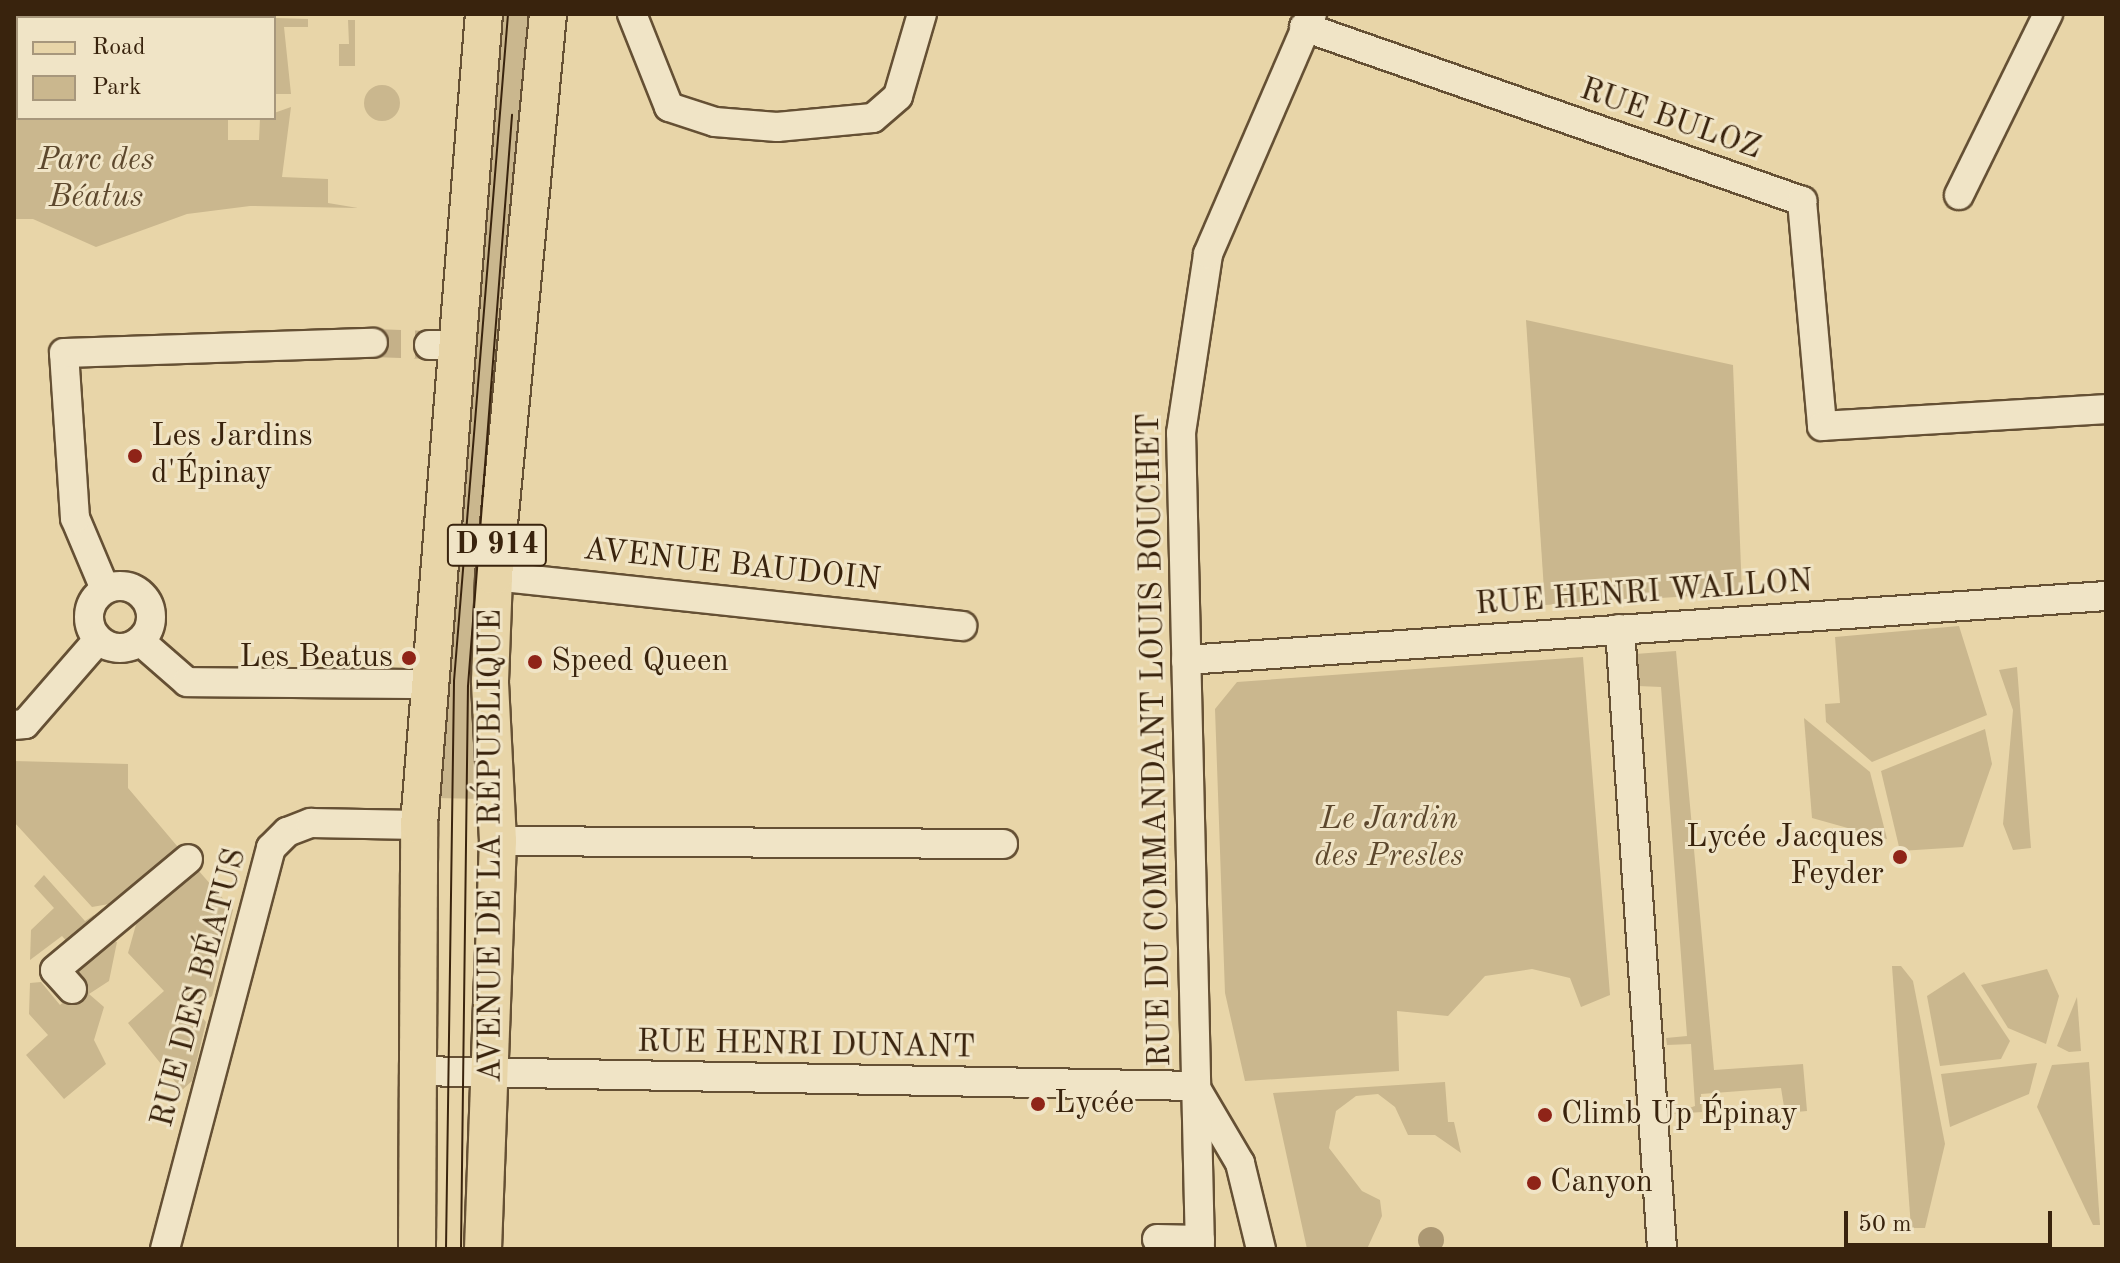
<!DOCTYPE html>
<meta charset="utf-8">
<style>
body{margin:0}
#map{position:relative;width:2120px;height:1263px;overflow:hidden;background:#e8d5a8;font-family:"Old Standard TT",serif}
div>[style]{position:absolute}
.green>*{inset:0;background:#cab78e}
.round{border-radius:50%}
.water>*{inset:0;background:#ac9873}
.minor-tunnel>*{height:28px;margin-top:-14px;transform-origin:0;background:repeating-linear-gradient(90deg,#c5b189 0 28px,transparent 0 42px)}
.roads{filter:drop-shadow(2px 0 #655034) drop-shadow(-2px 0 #655034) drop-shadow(0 2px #655034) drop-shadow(0 -2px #655034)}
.minor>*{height:28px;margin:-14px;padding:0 14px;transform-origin:14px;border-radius:14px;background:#f0e4c6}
.minor>.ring{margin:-14px;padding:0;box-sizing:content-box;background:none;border:28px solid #f0e4c6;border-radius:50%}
.major>*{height:36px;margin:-18px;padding:0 18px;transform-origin:18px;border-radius:18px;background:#e8d5a8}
.tram>*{height:2px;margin:-1px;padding:0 1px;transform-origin:1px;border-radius:1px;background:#39230d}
.dots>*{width:22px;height:22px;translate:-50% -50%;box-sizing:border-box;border:4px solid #f0e4c6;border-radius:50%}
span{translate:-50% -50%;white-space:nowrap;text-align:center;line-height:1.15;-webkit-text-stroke:6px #f0e4c6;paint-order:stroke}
.shield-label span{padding:2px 6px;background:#f0e4c6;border:2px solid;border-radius:6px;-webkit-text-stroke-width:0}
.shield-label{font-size:30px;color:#39230d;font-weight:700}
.street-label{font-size:32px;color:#39230d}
.park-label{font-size:32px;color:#5d482d;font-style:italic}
.poi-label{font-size:32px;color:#39230d}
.left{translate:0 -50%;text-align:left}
.right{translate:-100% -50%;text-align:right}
.frame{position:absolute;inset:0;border:16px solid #39230d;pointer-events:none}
.legend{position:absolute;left:16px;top:16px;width:260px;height:104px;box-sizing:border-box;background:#f0e4c6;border:2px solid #a7977c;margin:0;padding:10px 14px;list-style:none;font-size:24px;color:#39230d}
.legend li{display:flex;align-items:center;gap:16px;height:40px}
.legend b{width:40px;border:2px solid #a7977c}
.scale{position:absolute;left:1844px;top:1211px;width:208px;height:36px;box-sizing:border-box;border:4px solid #39230d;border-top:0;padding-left:10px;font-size:24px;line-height:28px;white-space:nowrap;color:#39230d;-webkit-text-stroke:6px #f0e4c6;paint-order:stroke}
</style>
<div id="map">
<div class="green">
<i style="clip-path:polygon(14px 14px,180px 18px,18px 18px,18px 118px,228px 118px,228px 140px,259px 140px,260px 118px,291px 107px,282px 177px,328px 179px,328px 203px,358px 208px,250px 206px,187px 214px,96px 247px,33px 219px,14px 219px)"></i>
<i style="clip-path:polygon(498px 14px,535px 14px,484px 799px,435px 798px)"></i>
<i style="clip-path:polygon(274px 18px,308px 19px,308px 27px,284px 27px,291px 94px,274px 94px)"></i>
<i style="clip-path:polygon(348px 20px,355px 20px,355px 66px,339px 66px,339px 44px,349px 44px)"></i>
<i class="round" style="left:364px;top:85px;width:36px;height:36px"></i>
<i style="clip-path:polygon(1526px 320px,1733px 365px,1742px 593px,1545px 605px)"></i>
<i style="clip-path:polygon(1959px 626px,1987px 715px,1872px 762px,1826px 722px,1825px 704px,1840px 703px,1835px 637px)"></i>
<i style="clip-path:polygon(1676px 651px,1714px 1070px,1803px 1064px,1807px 1111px,1785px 1113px,1781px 1088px,1701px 1094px,1702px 1112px,1672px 1114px,1695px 1106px,1691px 1044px,1667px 1045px,1666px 1038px,1687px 1036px,1661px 687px,1638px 686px,1635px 654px)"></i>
<i style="clip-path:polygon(1583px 657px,1610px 995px,1581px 1007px,1570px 978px,1532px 969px,1485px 976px,1448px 1016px,1397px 1011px,1399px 1071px,1245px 1081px,1225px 993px,1215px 709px,1237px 682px)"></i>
<i style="clip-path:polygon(2017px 667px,2031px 848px,2013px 850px,2003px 824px,2013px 710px,1999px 670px)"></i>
<i style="clip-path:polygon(1804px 718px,1870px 772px,1887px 839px,1812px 818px)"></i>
<i style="clip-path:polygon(1985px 729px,1992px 764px,1963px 847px,1900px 851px,1881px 771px)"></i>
<i style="clip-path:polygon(14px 761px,128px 764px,128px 788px,183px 853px,126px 901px,92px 907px,14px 822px)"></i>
<i style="clip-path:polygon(198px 870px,233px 910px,212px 996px,194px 1008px,206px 1022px,192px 1081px,182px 1090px,128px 1023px,164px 991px,128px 953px,137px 921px)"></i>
<i style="clip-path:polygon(44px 875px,85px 921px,94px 915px,96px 924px,71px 946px,62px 936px,30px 960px,31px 930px,54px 908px,34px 886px)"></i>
<i style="clip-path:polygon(107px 939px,117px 942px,109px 981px,89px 994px,104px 1007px,94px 1040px,106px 1064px,64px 1099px,26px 1055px,48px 1035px,29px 1014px,30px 983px,41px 982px,60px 1005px,80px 989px,69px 973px)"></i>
<i style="clip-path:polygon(1892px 966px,1901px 966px,1913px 981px,1945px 1144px,1925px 1228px,1911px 1228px)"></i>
<i style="clip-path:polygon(2047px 969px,2059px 996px,2046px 1044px,2008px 1028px,1981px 985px)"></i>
<i style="clip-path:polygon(1964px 972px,2010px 1041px,2001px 1059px,1940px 1066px,1927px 996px)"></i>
<i style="clip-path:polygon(2077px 997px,2081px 1051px,2069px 1052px,2057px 1046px)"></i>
<i style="clip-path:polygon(2089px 1062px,2100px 1225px,2093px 1225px,2037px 1107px,2052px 1065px)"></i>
<i style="clip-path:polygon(2037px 1063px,2029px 1094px,1950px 1127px,1941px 1074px)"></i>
<i style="clip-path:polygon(1445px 1082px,1448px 1122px,1454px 1122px,1461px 1153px,1435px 1135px,1408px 1135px,1395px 1107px,1378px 1094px,1356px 1096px,1336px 1111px,1329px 1148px,1362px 1191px,1380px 1200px,1382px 1216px,1367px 1249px,1307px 1249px,1273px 1093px)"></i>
</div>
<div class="water">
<i class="round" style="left:1418px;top:1227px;width:26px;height:26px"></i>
</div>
<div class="minor-tunnel">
<i style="left:373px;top:343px;width:56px;rotate:2deg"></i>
</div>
<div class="roads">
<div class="minor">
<i style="left:632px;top:14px;width:100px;rotate:68.3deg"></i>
<i style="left:669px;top:107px;width:48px;rotate:18.1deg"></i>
<i style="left:715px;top:122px;width:62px;rotate:4.6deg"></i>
<i style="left:777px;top:127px;width:96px;rotate:-5.4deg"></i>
<i style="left:873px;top:118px;width:33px;rotate:-41deg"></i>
<i style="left:898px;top:96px;width:85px;rotate:-73.7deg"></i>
<i style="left:1304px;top:27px;width:528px;rotate:19.26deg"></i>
<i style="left:1802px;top:201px;width:226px;rotate:84.9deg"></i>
<i style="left:1822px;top:426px;width:285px;rotate:-3.4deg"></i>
<i style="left:1959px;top:195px;width:202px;rotate:-63.8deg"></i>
<i style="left:429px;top:345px;width:31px"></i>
<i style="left:494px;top:576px;width:471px;rotate:6.1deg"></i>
<i class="ring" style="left:89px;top:586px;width:34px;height:34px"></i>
<i style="left:105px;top:589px;width:77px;rotate:-112.9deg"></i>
<i style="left:75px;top:518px;width:165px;rotate:-93.8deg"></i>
<i style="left:64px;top:353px;width:309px;rotate:-1.9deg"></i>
<i style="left:1620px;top:629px;width:621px;rotate:86.12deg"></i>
<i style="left:140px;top:641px;width:62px;rotate:41.1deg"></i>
<i style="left:187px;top:682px;width:240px;rotate:0.5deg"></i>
<i style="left:1186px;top:660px;width:922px;rotate:-3.98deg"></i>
<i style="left:14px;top:725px;width:11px;rotate:-5deg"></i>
<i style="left:25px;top:724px;width:111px;rotate:-49deg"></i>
<i style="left:498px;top:841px;width:505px;rotate:0.34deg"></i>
<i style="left:72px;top:989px;width:25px;rotate:-132deg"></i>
<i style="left:55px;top:970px;width:173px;rotate:-39.8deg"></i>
<i style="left:416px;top:1071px;width:779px;rotate:1.1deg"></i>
<i style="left:1197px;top:1090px;width:85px;rotate:59.5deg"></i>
<i style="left:1240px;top:1163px;width:89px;rotate:76.3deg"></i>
<i style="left:1157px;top:1239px;width:43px;rotate:1.3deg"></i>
<i style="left:165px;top:1249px;width:415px;rotate:-75.2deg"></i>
<i style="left:271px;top:848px;width:23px;rotate:-45deg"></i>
<i style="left:287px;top:832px;width:26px;rotate:-21deg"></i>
<i style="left:311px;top:823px;width:108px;rotate:1.1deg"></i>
<i style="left:1200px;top:1249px;width:816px;rotate:-91.33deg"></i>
<i style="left:1181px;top:433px;width:181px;rotate:-81.4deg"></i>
<i style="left:1208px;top:254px;width:262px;rotate:-66.6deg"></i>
</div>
<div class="major">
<i style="left:417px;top:1249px;width:424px;rotate:-89.7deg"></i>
<i style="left:419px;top:825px;width:814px;rotate:-85.42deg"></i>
<i style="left:483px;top:1249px;width:408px;rotate:-87.9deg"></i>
<i style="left:498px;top:841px;width:160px;rotate:-92.9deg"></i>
<i style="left:490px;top:681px;width:105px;rotate:-87.8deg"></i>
<i style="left:494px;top:576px;width:565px;rotate:-84.51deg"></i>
</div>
</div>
<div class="tram">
<i style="left:446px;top:1249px;width:568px;rotate:-89.19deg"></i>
<i style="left:454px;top:681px;width:669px;rotate:-85.37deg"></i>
<i style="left:461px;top:1249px;width:563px;rotate:-89.29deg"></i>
<i style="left:468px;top:686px;width:573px;rotate:-85.59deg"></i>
</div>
<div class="dots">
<i style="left:135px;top:456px;background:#8f2418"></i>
<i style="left:409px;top:658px;background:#8f2418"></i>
<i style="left:535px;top:662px;background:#8f2418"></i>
<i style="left:1900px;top:857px;background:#8f2418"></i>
<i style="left:1038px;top:1104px;background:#8f2418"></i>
<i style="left:1545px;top:1115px;background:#8f2418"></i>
<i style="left:1534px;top:1183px;background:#8f2418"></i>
</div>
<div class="shield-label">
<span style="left:497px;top:545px">D 914</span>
</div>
<div class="street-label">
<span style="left:1670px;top:120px;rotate:19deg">RUE BULOZ</span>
<span style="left:732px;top:566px;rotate:6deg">AVENUE BAUDOIN</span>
<span style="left:1644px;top:594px;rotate:-4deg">RUE HENRI WALLON</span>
<span style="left:1156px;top:740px;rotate:-91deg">RUE DU COMMANDANT LOUIS BOUCHET</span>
<span style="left:492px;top:846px;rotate:-90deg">AVENUE DE LA RÉPUBLIQUE</span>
<span style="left:200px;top:988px;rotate:-75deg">RUE DES BÉATUS</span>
<span style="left:806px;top:1046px;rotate:1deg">RUE HENRI DUNANT</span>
</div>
<div class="park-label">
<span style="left:96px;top:180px">Parc des<br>Béatus</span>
<span style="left:1389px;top:839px">Le Jardin<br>des Presles</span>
</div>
<div class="poi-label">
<span class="left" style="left:151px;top:456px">Les Jardins<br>d'Épinay</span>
<span class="right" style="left:393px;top:658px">Les Beatus</span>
<span class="left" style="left:551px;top:662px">Speed Queen</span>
<span class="right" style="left:1884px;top:857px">Lycée Jacques<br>Feyder</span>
<span class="left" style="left:1054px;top:1104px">Lycée</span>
<span class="left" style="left:1561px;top:1115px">Climb Up Épinay</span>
<span class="left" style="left:1550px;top:1183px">Canyon</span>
</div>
<div class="frame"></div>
<ul class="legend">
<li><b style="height:10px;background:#e8d5a8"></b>Road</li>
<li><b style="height:22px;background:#cab78e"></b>Park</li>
</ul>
<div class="scale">50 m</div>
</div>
